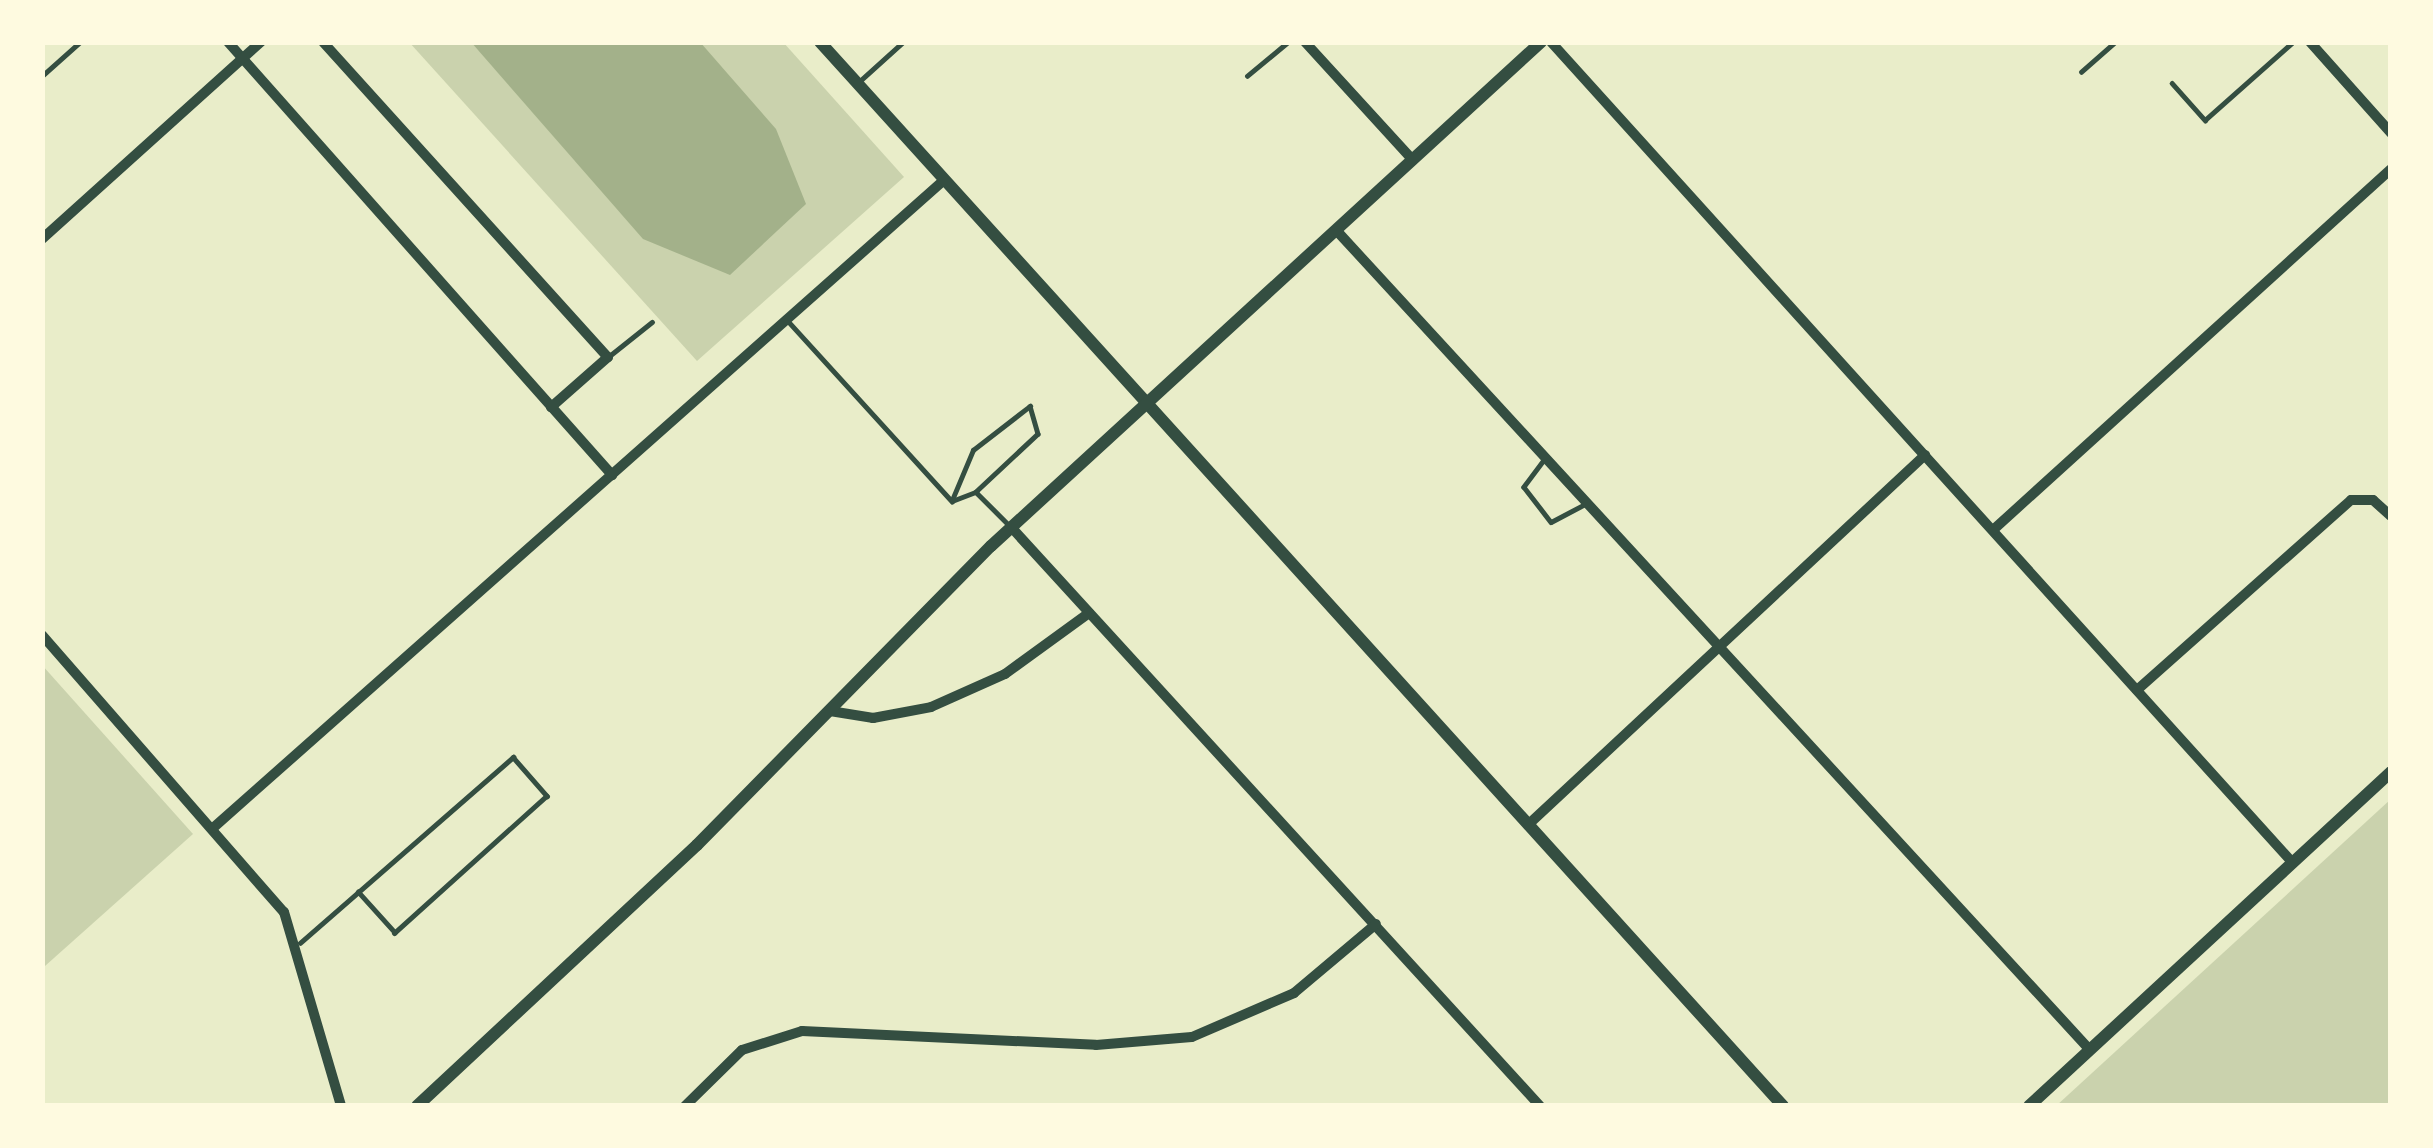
<!DOCTYPE html>
<style>
body{margin:0}
#map{position:relative;width:2433px;height:1148px;overflow:hidden;background:#e9edc9;font-family:Roboto,sans-serif}
div>[style]{position:absolute}
.green>*{inset:0;background:#cad2ad}
.water>*{inset:0;background:#a3b18a}
.service>*{height:4.5px;margin:-2.25px;padding:0 2.25px;transform-origin:2.25px;border-radius:2.25px;background:#344e41}
.minor>*{height:10px;margin:-5px;padding:0 5px;transform-origin:5px;border-radius:5px;background:#344e41}
.tertiary>*{height:12px;margin:-6px;padding:0 6px;transform-origin:6px;border-radius:6px;background:#344e41}
span{translate:-50% -50%;white-space:nowrap;text-align:center;line-height:1.15;-webkit-text-stroke:12px #fefae0;paint-order:stroke}
.frame{position:absolute;inset:0;border:45px solid #fefae0;pointer-events:none}
</style>
<div id="map">
<div class="green">
<i style="clip-path:polygon(409px 42px,783px 42px,904px 177px,697px 361px)"></i>
<i style="clip-path:polygon(42px 665px,193px 834px,45px 966px,42px 962px)"></i>
<i style="clip-path:polygon(2391px 799px,2391px 1106px,2056px 1106px)"></i>
</div>
<div class="water">
<i style="clip-path:polygon(471px 42px,700px 42px,776px 129px,806px 204px,730px 275px,643px 239px)"></i>
</div>
<div class="service">
<i style="left:2081px;top:72px;width:45px;rotate:-41.4deg"></i>
<i style="left:42px;top:76px;width:51px;rotate:-41.8deg"></i>
<i style="left:1247px;top:76px;width:53px;rotate:-39.7deg"></i>
<i style="left:861px;top:80px;width:57px;rotate:-42.1deg"></i>
<i style="left:2172px;top:83px;width:50px;rotate:48.3deg"></i>
<i style="left:2205px;top:120px;width:118px;rotate:-41.6deg"></i>
<i style="left:788px;top:321px;width:244px;rotate:47.7deg"></i>
<i style="left:952px;top:501px;width:26px;rotate:-21deg"></i>
<i style="left:976px;top:492px;width:49px;rotate:45deg"></i>
<i style="left:608px;top:357px;width:56px;rotate:-38.5deg"></i>
<i style="left:1545px;top:459px;width:35px;rotate:127deg"></i>
<i style="left:1524px;top:487px;width:44px;rotate:52.4deg"></i>
<i style="left:1551px;top:522px;width:41px;rotate:-27.8deg"></i>
<i style="left:952px;top:500px;width:54px;rotate:-67.2deg"></i>
<i style="left:973px;top:450px;width:72px;rotate:-37.7deg"></i>
<i style="left:1030px;top:406px;width:29px;rotate:74deg"></i>
<i style="left:1038px;top:434px;width:85px;rotate:136.9deg"></i>
<i style="left:300px;top:943px;width:283px;rotate:-41.1deg"></i>
<i style="left:513px;top:757px;width:52px;rotate:48.9deg"></i>
<i style="left:547px;top:796px;width:205px;rotate:138deg"></i>
<i style="left:395px;top:933px;width:55px;rotate:-132.1deg"></i>
</div>
<div class="minor">
<i style="left:228px;top:42px;width:579px;rotate:48.43deg"></i>
<i style="left:323px;top:42px;width:425px;rotate:47.9deg"></i>
<i style="left:608px;top:357px;width:76px;rotate:138.7deg"></i>
<i style="left:1305px;top:42px;width:159px;rotate:47.6deg"></i>
<i style="left:1551px;top:42px;width:1105px;rotate:47.9deg"></i>
<i style="left:2310px;top:42px;width:122px;rotate:48.3deg"></i>
<i style="left:1336px;top:230px;width:1114px;rotate:47.4deg"></i>
<i style="left:42px;top:239px;width:295px;rotate:-42deg"></i>
<i style="left:1011px;top:527px;width:784px;rotate:47.58deg"></i>
<i style="left:1993px;top:530px;width:537px;rotate:-42.21deg"></i>
<i style="left:42px;top:635px;width:368px;rotate:48.9deg"></i>
<i style="left:284px;top:912px;width:202px;rotate:73.6deg"></i>
<i style="left:2137px;top:690px;width:286px;rotate:-41.6deg"></i>
<i style="left:2351px;top:500px;width:22px"></i>
<i style="left:2373px;top:500px;width:24px;rotate:42deg"></i>
<i style="left:830px;top:711px;width:44px;rotate:9.2deg"></i>
<i style="left:873px;top:718px;width:59px;rotate:-10.7deg"></i>
<i style="left:931px;top:707px;width:81px;rotate:-24deg"></i>
<i style="left:1005px;top:674px;width:104px;rotate:-36deg"></i>
<i style="left:1530px;top:823px;width:540px;rotate:-42.97deg"></i>
<i style="left:213px;top:828px;width:975px;rotate:-41.55deg"></i>
<i style="left:685px;top:1106px;width:80px;rotate:-44.5deg"></i>
<i style="left:742px;top:1050px;width:63px;rotate:-17.6deg"></i>
<i style="left:802px;top:1031px;width:294px;rotate:2.7deg"></i>
<i style="left:1096px;top:1045px;width:96px;rotate:-4.8deg"></i>
<i style="left:1192px;top:1037px;width:111px;rotate:-23.3deg"></i>
<i style="left:1294px;top:993px;width:107px;rotate:-40.1deg"></i>
</div>
<div class="tertiary">
<i style="left:820px;top:42px;width:1435px;rotate:47.85deg"></i>
<i style="left:417px;top:1106px;width:383px;rotate:-43deg"></i>
<i style="left:697px;top:845px;width:419px;rotate:-45.5deg"></i>
<i style="left:991px;top:546px;width:746px;rotate:-42.5deg"></i>
<i style="left:2029px;top:1106px;width:493px;rotate:-42.7deg"></i>
</div>
<div class="frame"></div>
</div>
